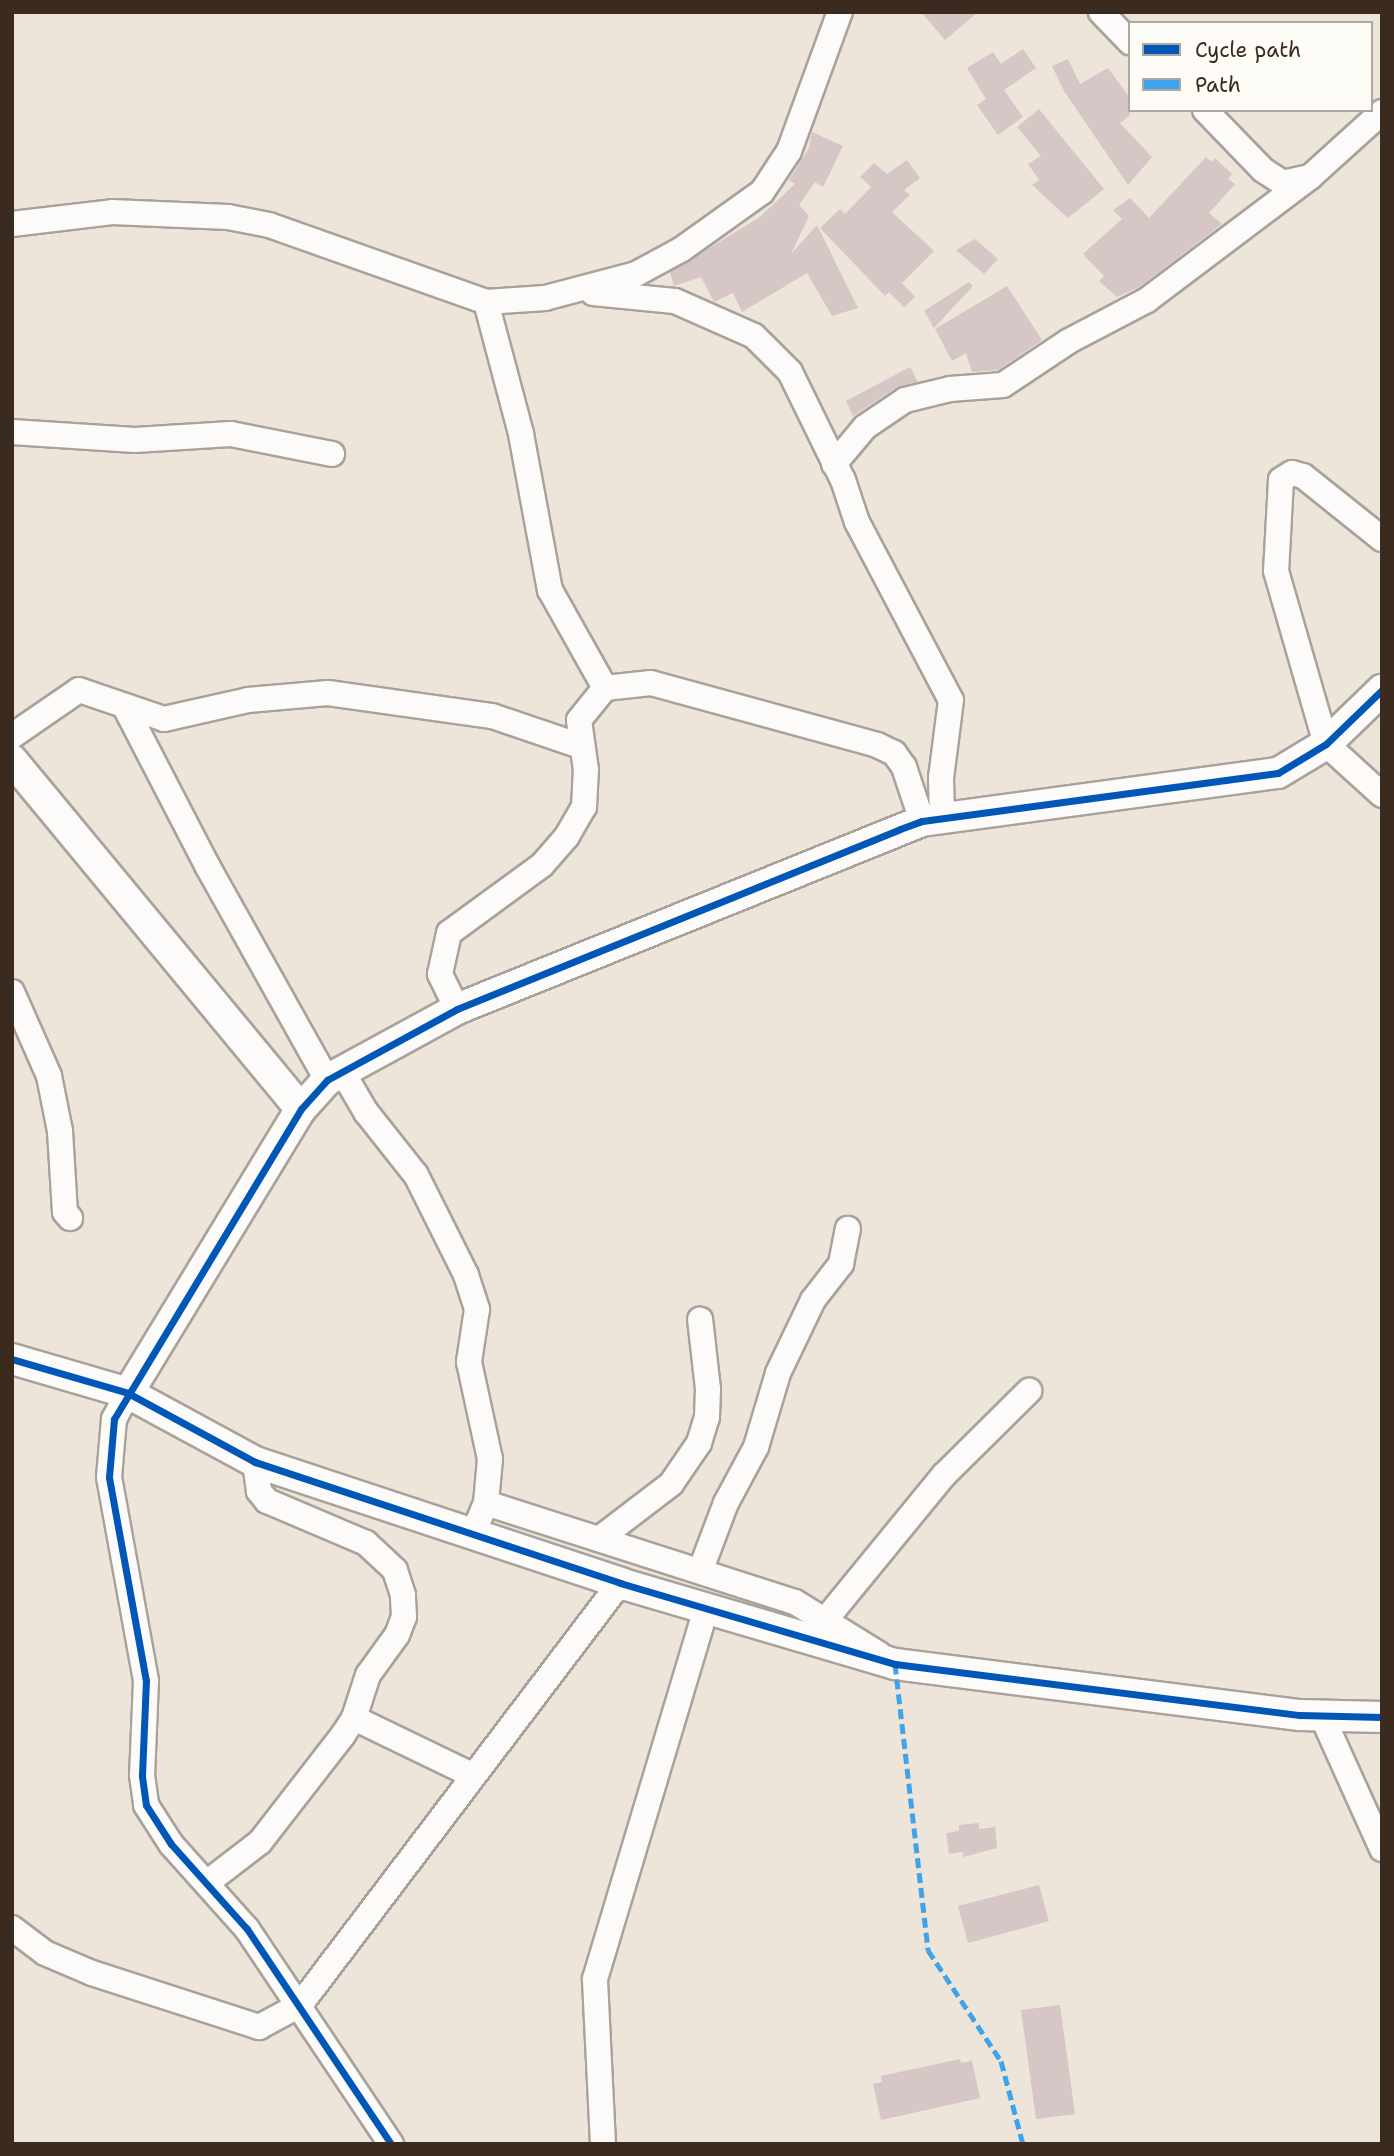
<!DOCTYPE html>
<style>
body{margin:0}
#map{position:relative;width:1394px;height:2156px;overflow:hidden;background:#ede5d9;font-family:"Shantell Sans",sans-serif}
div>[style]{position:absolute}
.building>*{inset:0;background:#d6c6c6}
.roads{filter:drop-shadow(2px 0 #a9a29a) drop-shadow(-2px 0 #a9a29a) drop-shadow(0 2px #a9a29a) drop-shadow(0 -2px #a9a29a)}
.minor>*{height:24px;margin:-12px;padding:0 12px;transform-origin:12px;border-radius:12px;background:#fcfbf9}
.tertiary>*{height:30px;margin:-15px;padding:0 15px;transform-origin:15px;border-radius:15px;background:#fcfbf9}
.quiet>*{height:5px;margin-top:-2.5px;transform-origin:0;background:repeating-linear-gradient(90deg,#3fa3ea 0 10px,transparent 0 15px)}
.cycleway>*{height:7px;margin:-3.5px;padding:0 3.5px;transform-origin:3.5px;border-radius:3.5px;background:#0057b8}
span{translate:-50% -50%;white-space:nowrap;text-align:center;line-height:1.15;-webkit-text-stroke:5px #fdfcf7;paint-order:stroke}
.frame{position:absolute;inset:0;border:14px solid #3b2a1e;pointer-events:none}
.legend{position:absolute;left:1128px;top:21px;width:245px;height:91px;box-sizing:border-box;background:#fdfcf7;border:2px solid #afa8a0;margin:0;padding:9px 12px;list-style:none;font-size:21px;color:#3b2a1e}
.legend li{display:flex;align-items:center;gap:14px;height:35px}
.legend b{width:35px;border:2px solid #afa8a0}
</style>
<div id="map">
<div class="building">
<i style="clip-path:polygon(921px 12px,978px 12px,945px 40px)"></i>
<i style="clip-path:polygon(1023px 49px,1036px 68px,1004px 90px,1023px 117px,998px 135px,977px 105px,986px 99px,967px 68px,993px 52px,1001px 64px)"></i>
<i style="clip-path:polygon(1068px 59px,1080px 84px,1108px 68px,1130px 98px,1130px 115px,1120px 123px,1152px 157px,1128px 185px,1064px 91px,1052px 66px)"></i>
<i style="clip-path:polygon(1039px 109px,1104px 189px,1068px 218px,1032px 185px,1039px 180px,1028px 164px,1041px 156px,1017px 127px)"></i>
<i style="clip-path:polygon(812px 132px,843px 146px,823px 187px,815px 182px,799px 205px,809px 216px,791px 254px,817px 225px,858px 308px,832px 316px,807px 273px,742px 312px,733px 293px,714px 302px,701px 277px,674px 286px,670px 272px,760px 217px,795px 184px,789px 180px,809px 148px)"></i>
<i style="clip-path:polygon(1206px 157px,1212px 162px,1215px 158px,1232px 174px,1228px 179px,1235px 184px,1209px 213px,1222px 224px,1139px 287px,1117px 297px,1099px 281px,1104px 276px,1083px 254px,1122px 219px,1113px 210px,1130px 198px,1149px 218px)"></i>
<i style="clip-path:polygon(907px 160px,920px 178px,904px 190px,910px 195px,892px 212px,934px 251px,902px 283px,915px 297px,904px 307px,889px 292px,885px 296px,820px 228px,840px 209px,845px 214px,871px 187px,860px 177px,874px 163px,887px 174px)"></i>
<i style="clip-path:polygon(975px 239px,998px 259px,984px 274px,956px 250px)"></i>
<i style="clip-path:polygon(969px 282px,973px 286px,934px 328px,924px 311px)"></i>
<i style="clip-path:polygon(1007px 286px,1042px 340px,998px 370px,972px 372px,966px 353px,952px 361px,935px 329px)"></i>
<i style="clip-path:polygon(910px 367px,918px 382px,897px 387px,853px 416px,846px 401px)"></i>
<i style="clip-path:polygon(979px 1823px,979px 1829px,995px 1827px,997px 1848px,963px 1857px,963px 1852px,949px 1854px,946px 1833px,959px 1831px,959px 1825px)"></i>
<i style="clip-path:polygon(1039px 1885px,1049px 1921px,968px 1943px,958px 1906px)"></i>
<i style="clip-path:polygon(1060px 2005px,1075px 2114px,1036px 2119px,1021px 2010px)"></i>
<i style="clip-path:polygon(960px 2059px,961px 2063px,972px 2061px,980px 2098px,881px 2120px,873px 2084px,882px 2082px,881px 2076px)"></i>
</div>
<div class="roads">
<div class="minor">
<i style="left:1101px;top:12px;width:42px;rotate:46deg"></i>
<i style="left:1205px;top:110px;width:83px;rotate:46deg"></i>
<i style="left:1263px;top:170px;width:24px;rotate:33deg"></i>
<i style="left:1283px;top:183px;width:27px;rotate:-13deg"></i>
<i style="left:12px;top:224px;width:101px;rotate:-6.8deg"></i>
<i style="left:112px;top:212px;width:116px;rotate:2.5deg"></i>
<i style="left:228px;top:217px;width:42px;rotate:11deg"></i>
<i style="left:269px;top:225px;width:230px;rotate:19.5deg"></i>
<i style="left:486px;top:302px;width:59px;rotate:-3.9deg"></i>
<i style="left:545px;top:298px;width:94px;rotate:-14.8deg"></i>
<i style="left:636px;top:274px;width:52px;rotate:-28.5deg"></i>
<i style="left:682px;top:249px;width:98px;rotate:-35.5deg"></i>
<i style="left:762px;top:192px;width:49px;rotate:-56.6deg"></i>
<i style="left:789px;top:151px;width:148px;rotate:-69.9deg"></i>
<i style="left:593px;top:293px;width:82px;rotate:5.6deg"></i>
<i style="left:675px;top:301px;width:86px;rotate:23.9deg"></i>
<i style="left:754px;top:336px;width:51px;rotate:45deg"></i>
<i style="left:790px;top:372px;width:120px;rotate:63.9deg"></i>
<i style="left:843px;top:480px;width:44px;rotate:71.6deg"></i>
<i style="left:857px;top:522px;width:201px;rotate:62.2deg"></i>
<i style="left:951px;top:700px;width:79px;rotate:97.3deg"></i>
<i style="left:941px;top:778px;width:41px;rotate:88.6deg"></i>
<i style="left:486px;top:302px;width:137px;rotate:75.1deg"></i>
<i style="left:521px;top:434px;width:159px;rotate:79.5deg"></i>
<i style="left:550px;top:590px;width:112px;rotate:60.7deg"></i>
<i style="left:605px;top:688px;width:46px;rotate:-6.2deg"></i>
<i style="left:651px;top:683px;width:234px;rotate:15.3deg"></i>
<i style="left:877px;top:745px;width:19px;rotate:25deg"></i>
<i style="left:894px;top:753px;width:17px;rotate:54deg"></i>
<i style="left:904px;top:767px;width:57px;rotate:71.6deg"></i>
<i style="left:12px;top:432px;width:123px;rotate:3.7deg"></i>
<i style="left:135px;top:440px;width:96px;rotate:-3.6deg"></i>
<i style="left:231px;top:434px;width:103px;rotate:11.2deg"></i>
<i style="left:834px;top:464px;width:48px;rotate:-50deg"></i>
<i style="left:865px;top:427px;width:48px;rotate:-34deg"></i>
<i style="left:905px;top:400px;width:46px;rotate:-13.7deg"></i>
<i style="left:950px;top:389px;width:53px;rotate:-4.3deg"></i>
<i style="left:1003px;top:385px;width:79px;rotate:-33.7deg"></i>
<i style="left:1069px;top:341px;width:88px;rotate:-27.7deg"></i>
<i style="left:1147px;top:300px;width:204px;rotate:-37deg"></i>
<i style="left:1310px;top:177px;width:97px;rotate:-42.1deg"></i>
<i style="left:1382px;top:539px;width:101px;rotate:-141.4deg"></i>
<i style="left:1303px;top:476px;width:11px;rotate:-165deg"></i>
<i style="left:1292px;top:473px;width:13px;rotate:148deg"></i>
<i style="left:1281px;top:480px;width:91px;rotate:93.1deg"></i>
<i style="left:1276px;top:571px;width:180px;rotate:73.9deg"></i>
<i style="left:1326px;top:744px;width:76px;rotate:42.3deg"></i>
<i style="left:125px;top:707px;width:180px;rotate:62.6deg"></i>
<i style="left:208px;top:867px;width:244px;rotate:60.8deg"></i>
<i style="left:12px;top:736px;width:81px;rotate:-34.5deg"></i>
<i style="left:79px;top:690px;width:90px;rotate:18.8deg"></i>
<i style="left:164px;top:719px;width:86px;rotate:-12.7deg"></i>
<i style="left:248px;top:700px;width:80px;rotate:-5deg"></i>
<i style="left:328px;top:693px;width:166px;rotate:8deg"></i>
<i style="left:492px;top:716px;width:93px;rotate:18.8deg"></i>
<i style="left:12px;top:992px;width:92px;rotate:66.2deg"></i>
<i style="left:49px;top:1076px;width:56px;rotate:78.7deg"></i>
<i style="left:60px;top:1131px;width:81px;rotate:86.5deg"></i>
<i style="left:65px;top:1212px;width:8px;rotate:50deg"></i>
<i style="left:457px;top:1009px;width:39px;rotate:-116deg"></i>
<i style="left:440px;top:974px;width:42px;rotate:-77.6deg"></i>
<i style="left:449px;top:933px;width:115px;rotate:-36.2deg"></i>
<i style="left:542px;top:865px;width:38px;rotate:-49deg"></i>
<i style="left:567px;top:836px;width:34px;rotate:-60deg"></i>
<i style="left:584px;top:807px;width:37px;rotate:-87deg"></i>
<i style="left:586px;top:770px;width:50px;rotate:-98deg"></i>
<i style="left:579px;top:720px;width:41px;rotate:-50.9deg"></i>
<i style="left:342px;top:1071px;width:48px;rotate:59.7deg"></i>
<i style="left:366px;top:1112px;width:80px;rotate:51.6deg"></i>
<i style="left:416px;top:1175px;width:112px;rotate:63.4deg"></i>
<i style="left:466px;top:1275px;width:36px;rotate:72deg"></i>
<i style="left:477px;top:1309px;width:54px;rotate:98.6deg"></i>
<i style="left:469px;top:1362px;width:99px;rotate:77.8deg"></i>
<i style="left:490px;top:1459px;width:44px;rotate:95.2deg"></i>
<i style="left:486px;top:1503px;width:30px;rotate:113deg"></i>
<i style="left:128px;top:1393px;width:30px;rotate:118deg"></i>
<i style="left:114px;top:1419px;width:58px;rotate:94.9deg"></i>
<i style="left:109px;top:1477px;width:207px;rotate:79.7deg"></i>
<i style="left:146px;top:1681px;width:94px;rotate:92.4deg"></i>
<i style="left:142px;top:1775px;width:30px;rotate:82deg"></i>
<i style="left:146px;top:1805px;width:46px;rotate:57.3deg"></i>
<i style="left:171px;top:1844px;width:114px;rotate:48.2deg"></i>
<i style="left:247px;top:1929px;width:259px;rotate:56.2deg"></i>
<i style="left:486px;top:1503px;width:324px;rotate:17.8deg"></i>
<i style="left:795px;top:1602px;width:99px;rotate:31.8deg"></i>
<i style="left:599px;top:1539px;width:91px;rotate:-37.4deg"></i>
<i style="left:671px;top:1484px;width:50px;rotate:-55.7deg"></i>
<i style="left:699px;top:1443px;width:27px;rotate:-73deg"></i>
<i style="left:707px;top:1417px;width:28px;rotate:-88deg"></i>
<i style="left:708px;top:1389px;width:70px;rotate:-96.5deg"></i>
<i style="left:701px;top:1569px;width:71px;rotate:-69.3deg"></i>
<i style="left:726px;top:1503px;width:64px;rotate:-61.8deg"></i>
<i style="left:756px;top:1447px;width:77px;rotate:-73.4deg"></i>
<i style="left:778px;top:1373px;width:81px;rotate:-64.4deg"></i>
<i style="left:813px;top:1300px;width:46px;rotate:-52.1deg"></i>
<i style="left:841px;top:1264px;width:36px;rotate:-79deg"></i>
<i style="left:826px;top:1619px;width:186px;rotate:-50.7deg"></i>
<i style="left:944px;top:1475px;width:120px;rotate:-44.7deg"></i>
<i style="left:1322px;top:1716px;width:146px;rotate:65.7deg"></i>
<i style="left:354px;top:1718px;width:131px;rotate:25.8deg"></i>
<i style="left:208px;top:1882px;width:66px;rotate:-37.6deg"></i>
<i style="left:260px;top:1842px;width:135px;rotate:-52.2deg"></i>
<i style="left:343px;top:1735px;width:20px;rotate:-57deg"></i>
<i style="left:354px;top:1718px;width:45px;rotate:-72deg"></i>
<i style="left:368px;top:1675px;width:49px;rotate:-54.1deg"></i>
<i style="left:397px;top:1635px;width:19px;rotate:-69deg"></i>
<i style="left:404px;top:1617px;width:22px;rotate:-93deg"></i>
<i style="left:403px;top:1595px;width:26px;rotate:-108deg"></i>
<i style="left:395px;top:1570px;width:40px;rotate:-137deg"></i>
<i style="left:366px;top:1543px;width:108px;rotate:-157deg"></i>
<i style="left:267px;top:1501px;width:13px;rotate:-129deg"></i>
<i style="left:259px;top:1491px;width:29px;rotate:-98deg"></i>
<i style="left:12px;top:1928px;width:41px;rotate:37.1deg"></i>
<i style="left:45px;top:1953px;width:51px;rotate:23.1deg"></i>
<i style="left:92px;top:1973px;width:176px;rotate:17.9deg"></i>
<i style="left:259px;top:2027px;width:47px;rotate:-28.2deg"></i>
<i style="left:300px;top:2005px;width:530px;rotate:-52.83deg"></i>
<i style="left:603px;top:2144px;width:165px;rotate:-92.8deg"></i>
<i style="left:595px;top:1979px;width:387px;rotate:-73.3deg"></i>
</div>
<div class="tertiary">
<i style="left:12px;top:760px;width:453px;rotate:50.4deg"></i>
<i style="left:12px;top:1359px;width:121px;rotate:16.3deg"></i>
<i style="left:128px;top:1393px;width:145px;rotate:28.5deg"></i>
<i style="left:255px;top:1462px;width:385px;rotate:18.3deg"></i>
<i style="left:620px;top:1583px;width:287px;rotate:16.4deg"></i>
<i style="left:895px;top:1664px;width:408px;rotate:7.2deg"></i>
<i style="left:1300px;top:1715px;width:82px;rotate:1.4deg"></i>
<i style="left:128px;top:1393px;width:333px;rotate:-58.7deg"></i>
<i style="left:301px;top:1109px;width:39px;rotate:-48deg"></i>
<i style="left:327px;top:1080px;width:148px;rotate:-28.6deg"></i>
<i style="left:457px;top:1009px;width:502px;rotate:-22.01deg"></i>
<i style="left:922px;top:821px;width:359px;rotate:-7.7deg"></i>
<i style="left:1278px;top:773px;width:56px;rotate:-31.1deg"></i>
<i style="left:1326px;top:744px;width:78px;rotate:-44deg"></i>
</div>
</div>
<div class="quiet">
<i style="left:895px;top:1664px;width:288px;rotate:83.4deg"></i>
<i style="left:928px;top:1950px;width:133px;rotate:56.7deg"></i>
<i style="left:1001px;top:2061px;width:86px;rotate:75.2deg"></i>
</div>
<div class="cycleway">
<i style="left:12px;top:1359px;width:121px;rotate:16.3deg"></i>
<i style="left:128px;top:1393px;width:145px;rotate:28.5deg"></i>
<i style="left:255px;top:1462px;width:385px;rotate:18.3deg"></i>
<i style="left:620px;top:1583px;width:287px;rotate:16.4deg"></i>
<i style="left:895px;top:1664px;width:408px;rotate:7.2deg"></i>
<i style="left:1300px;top:1715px;width:82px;rotate:1.4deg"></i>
<i style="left:391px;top:2144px;width:259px;rotate:-123.8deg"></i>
<i style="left:247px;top:1929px;width:114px;rotate:-131.8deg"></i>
<i style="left:171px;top:1844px;width:46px;rotate:-122.7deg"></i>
<i style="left:146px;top:1805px;width:30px;rotate:-98deg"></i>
<i style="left:142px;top:1775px;width:94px;rotate:-87.6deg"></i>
<i style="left:146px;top:1681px;width:207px;rotate:-100.3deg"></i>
<i style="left:109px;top:1477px;width:58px;rotate:-85.1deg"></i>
<i style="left:114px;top:1419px;width:362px;rotate:-58.9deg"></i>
<i style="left:301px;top:1109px;width:39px;rotate:-48deg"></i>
<i style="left:327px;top:1080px;width:148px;rotate:-28.6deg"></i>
<i style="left:457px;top:1009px;width:478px;rotate:-22.1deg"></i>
<i style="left:900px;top:829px;width:23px;rotate:-20deg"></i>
<i style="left:922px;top:821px;width:359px;rotate:-7.7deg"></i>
<i style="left:1278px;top:773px;width:56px;rotate:-31.1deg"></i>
<i style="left:1326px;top:744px;width:78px;rotate:-44deg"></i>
</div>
<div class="frame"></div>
<ul class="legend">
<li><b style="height:9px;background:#0057b8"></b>Cycle path</li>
<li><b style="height:9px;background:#3fa3ea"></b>Path</li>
</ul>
</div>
